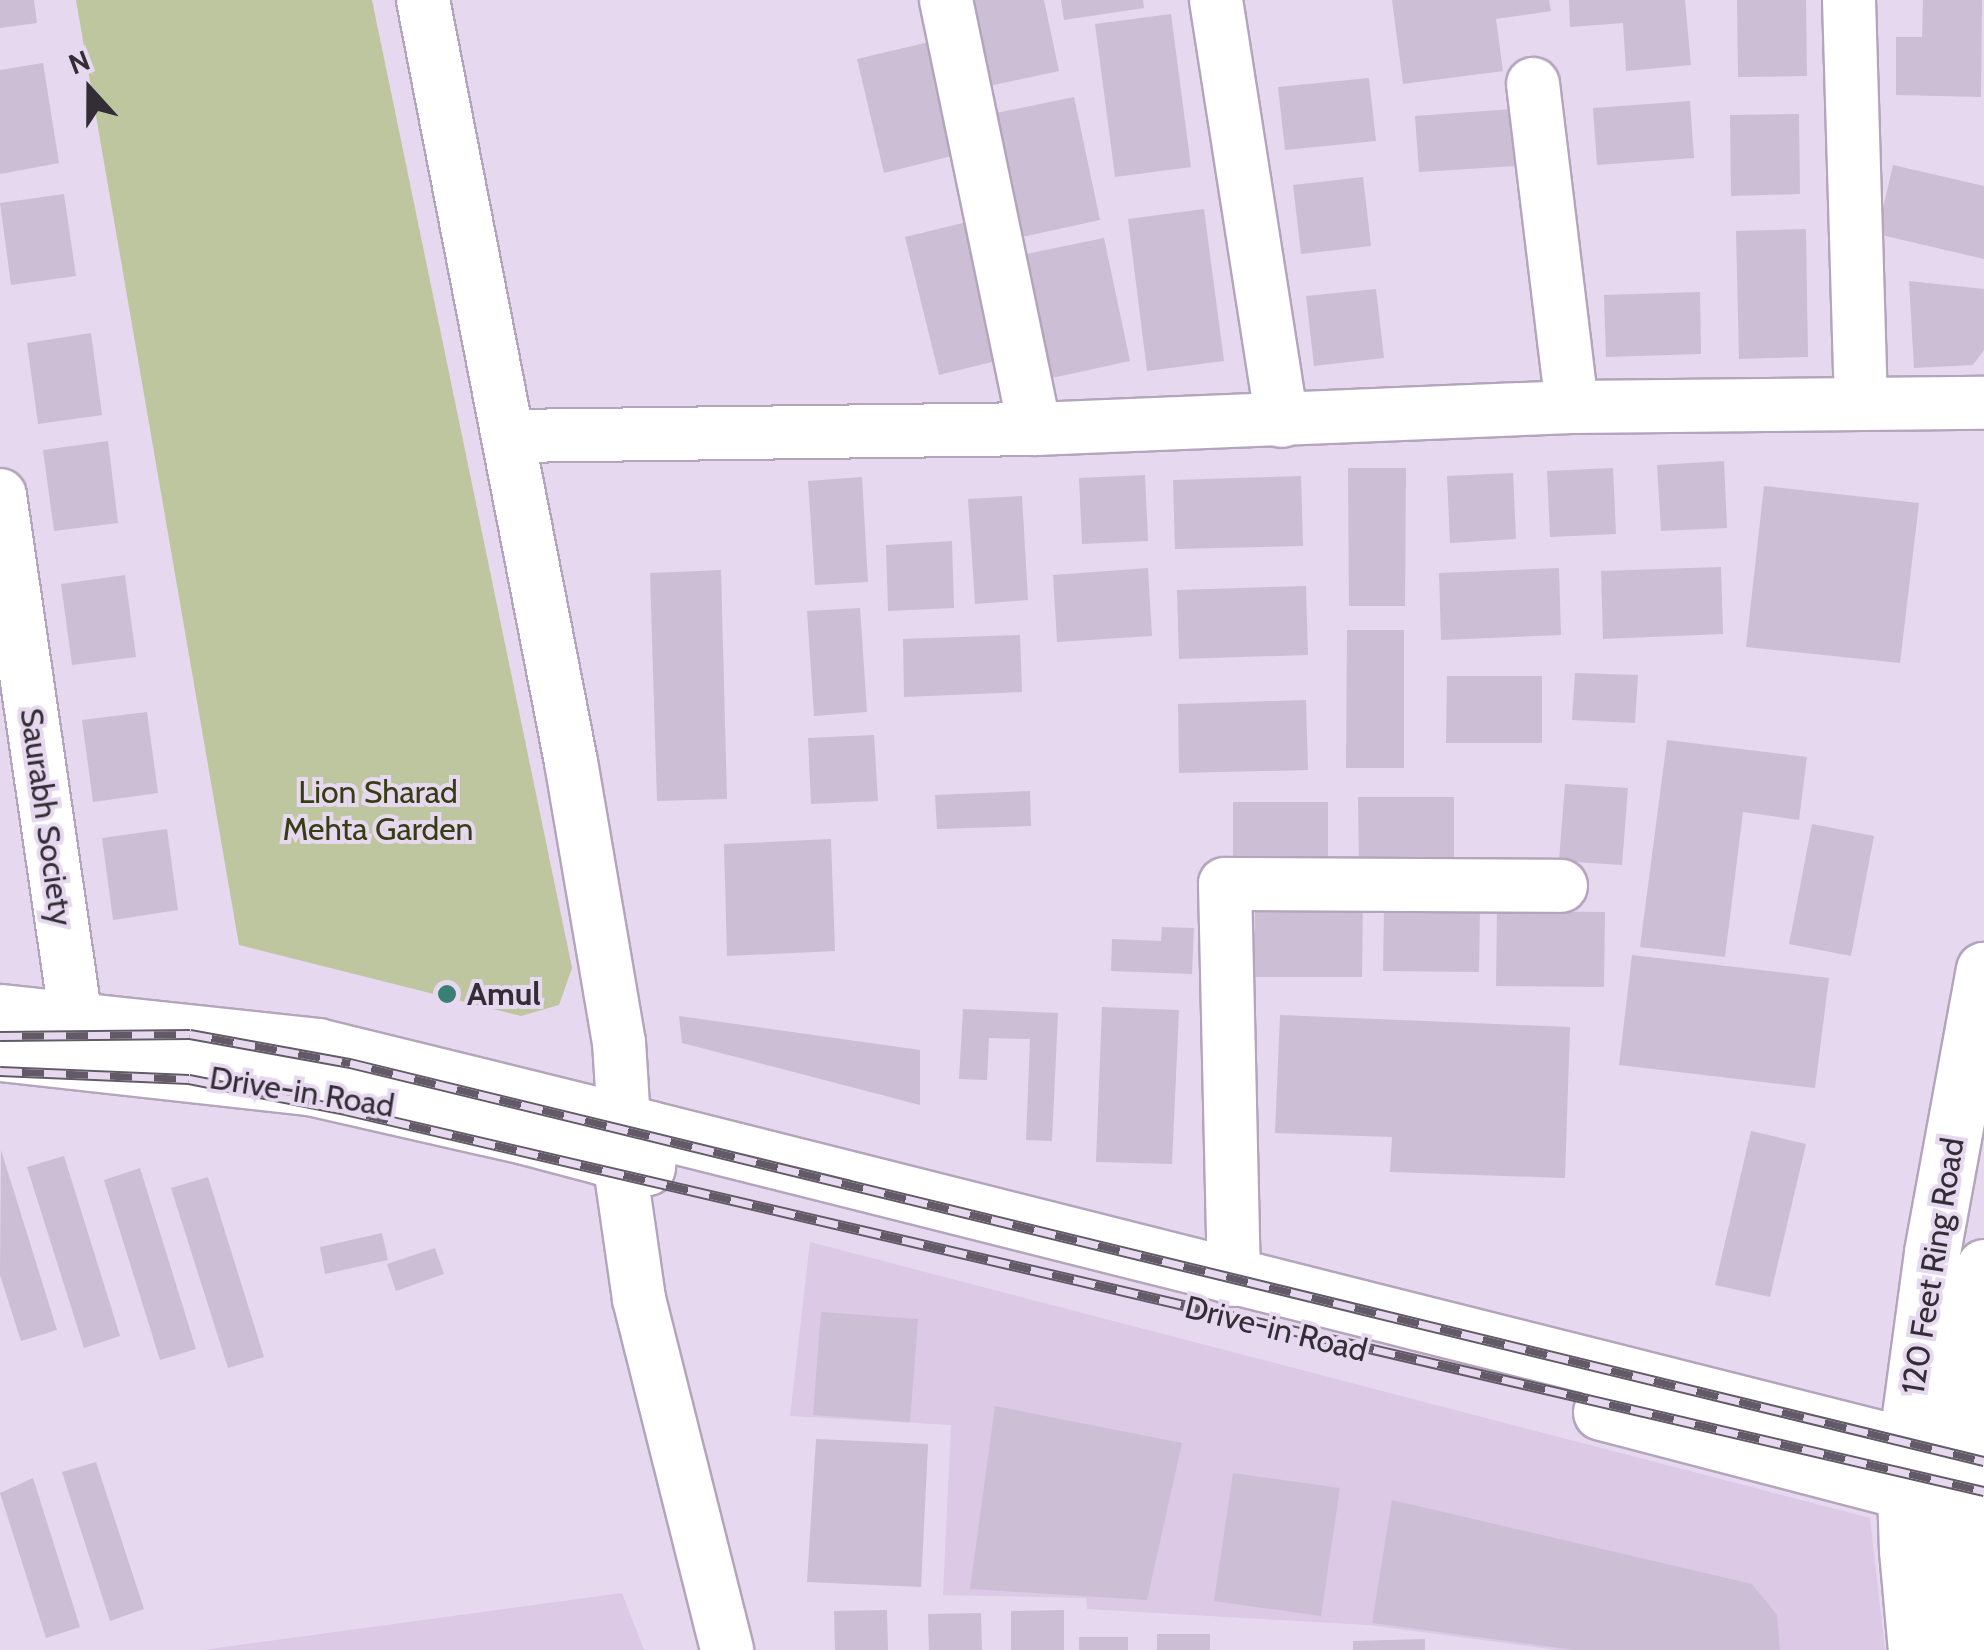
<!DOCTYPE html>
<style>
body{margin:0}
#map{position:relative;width:1984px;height:1650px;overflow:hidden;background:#e6d8ef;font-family:Cabin,sans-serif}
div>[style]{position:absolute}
.built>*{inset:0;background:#dbc9e5}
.green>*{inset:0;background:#bec69f}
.building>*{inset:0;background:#ccbed4}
.roads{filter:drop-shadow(2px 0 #b3a5bb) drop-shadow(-2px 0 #b3a5bb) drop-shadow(0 2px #b3a5bb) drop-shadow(0 -2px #b3a5bb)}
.minor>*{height:52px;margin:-26px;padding:0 26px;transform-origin:26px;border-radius:26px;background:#fff}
.major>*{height:55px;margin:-27.5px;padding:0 27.5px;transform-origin:27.5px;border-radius:27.5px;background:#fff}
.rail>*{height:11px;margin-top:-5.5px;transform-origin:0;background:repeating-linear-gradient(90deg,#e6d8ef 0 22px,#625a67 0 44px);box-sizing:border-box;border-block:2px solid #625a67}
.dots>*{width:28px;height:28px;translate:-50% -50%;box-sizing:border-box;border:5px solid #e6d8ef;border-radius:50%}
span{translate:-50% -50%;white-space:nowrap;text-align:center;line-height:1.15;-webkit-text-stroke:8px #e6d8ef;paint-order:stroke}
.park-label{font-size:32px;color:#373d13}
.street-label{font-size:32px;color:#332d36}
.poi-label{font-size:32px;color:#332d36;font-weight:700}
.left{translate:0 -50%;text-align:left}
.north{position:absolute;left:40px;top:40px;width:100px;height:100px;-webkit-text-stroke:8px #e6d8ef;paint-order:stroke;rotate:339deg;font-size:28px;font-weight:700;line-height:40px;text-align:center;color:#332d36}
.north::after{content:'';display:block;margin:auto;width:35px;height:45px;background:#332d36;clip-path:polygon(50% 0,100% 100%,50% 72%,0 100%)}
</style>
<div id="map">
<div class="built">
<i style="clip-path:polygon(810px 1242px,1870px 1518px,1885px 1650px,1558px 1650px,1369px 1625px,1087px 1609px,1086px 1598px,943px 1595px,951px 1425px,790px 1416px)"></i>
<i style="clip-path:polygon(622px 1593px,644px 1650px,202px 1650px)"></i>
</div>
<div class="green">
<i style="clip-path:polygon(76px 0,372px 0,572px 968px,559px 1005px,521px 1016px,239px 945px)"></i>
</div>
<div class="building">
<i style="clip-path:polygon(0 0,34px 0,37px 23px,0 28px)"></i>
<i style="clip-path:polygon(962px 0,1044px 0,1059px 71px,980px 88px)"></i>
<i style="clip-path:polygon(1061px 0,1143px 0,1144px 8px,1064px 20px)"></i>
<i style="clip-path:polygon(1392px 0,1549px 0,1551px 11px,1496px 19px,1503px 71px,1403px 84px)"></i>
<i style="clip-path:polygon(1569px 0,1685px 0,1691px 65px,1626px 71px,1623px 23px,1570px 27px)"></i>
<i style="clip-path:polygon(1737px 0,1806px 0,1807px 76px,1738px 77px)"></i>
<i style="clip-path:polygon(1923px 0,1982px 0,1981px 97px,1896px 95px,1896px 37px,1922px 37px)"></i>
<i style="clip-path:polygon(1171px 14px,1191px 167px,1115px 177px,1095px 24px)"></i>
<i style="clip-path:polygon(929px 42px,956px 155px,884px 173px,857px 59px)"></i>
<i style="clip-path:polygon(43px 63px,59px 163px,0 174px,0 70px)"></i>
<i style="clip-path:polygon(1369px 78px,1376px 141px,1285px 150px,1278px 87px)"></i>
<i style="clip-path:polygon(1074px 97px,1100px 220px,1022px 237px,996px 113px)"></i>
<i style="clip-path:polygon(1690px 101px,1694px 158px,1597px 165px,1593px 108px)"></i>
<i style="clip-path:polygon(1512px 109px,1516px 166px,1419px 172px,1415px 116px)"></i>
<i style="clip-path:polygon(1799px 114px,1800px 194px,1731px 196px,1730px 115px)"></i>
<i style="clip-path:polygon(1893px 165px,1984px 186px,1984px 259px,1877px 234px)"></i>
<i style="clip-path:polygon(1363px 177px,1371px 246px,1301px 254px,1293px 185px)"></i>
<i style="clip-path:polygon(64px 194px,76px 276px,11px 285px,0 203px)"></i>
<i style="clip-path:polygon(1204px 209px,1224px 361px,1147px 371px,1128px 219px)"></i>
<i style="clip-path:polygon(967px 222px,1000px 360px,939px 375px,905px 237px)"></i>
<i style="clip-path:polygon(1806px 229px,1808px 357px,1739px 359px,1736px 231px)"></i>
<i style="clip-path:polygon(1104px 238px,1130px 361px,1052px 378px,1026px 254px)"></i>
<i style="clip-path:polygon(1909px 281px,1984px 289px,1984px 350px,1973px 365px,1914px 368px)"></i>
<i style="clip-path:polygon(1376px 289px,1384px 358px,1314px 366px,1306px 296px)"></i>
<i style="clip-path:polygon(1700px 292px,1701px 354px,1606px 357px,1604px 295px)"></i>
<i style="clip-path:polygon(91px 333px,102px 415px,38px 424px,27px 343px)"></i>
<i style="clip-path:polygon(108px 441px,118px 523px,54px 531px,43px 450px)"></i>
<i style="clip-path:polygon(1724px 461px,1727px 528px,1661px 531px,1657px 465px)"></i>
<i style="clip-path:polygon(1348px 468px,1406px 468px,1405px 606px,1349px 606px)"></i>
<i style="clip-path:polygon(1613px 468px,1616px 534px,1550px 537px,1547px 471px)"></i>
<i style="clip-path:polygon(1513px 473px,1516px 539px,1450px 543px,1447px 476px)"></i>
<i style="clip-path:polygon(1145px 475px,1148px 541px,1082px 544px,1079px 478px)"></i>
<i style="clip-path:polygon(1301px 476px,1303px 546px,1175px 549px,1173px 480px)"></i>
<i style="clip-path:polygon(862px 477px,868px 582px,815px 585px,808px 481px)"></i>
<i style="clip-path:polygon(1764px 486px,1919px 503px,1900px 663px,1746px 647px)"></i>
<i style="clip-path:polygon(1022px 496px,1028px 600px,975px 604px,968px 499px)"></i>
<i style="clip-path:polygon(952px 541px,954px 608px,888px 611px,886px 545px)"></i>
<i style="clip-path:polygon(1721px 567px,1723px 634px,1603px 639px,1601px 571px)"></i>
<i style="clip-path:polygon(1148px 568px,1152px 636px,1057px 642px,1053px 575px)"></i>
<i style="clip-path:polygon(1559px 568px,1561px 635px,1441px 640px,1439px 573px)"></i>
<i style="clip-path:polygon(721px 570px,727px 799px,657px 801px,650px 573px)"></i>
<i style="clip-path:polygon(125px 575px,136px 657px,72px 665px,61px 584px)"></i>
<i style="clip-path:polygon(1306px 586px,1308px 655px,1179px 659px,1177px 590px)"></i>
<i style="clip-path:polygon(860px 608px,867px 712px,814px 716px,807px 611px)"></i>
<i style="clip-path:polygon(1347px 630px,1404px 630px,1404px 768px,1346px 768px)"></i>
<i style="clip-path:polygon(1020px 635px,1022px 692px,904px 697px,903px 639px)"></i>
<i style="clip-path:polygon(1575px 673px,1638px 675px,1635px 723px,1572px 720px)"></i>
<i style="clip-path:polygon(1447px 676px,1542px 676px,1542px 743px,1446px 743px)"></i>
<i style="clip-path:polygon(1306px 700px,1308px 770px,1179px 773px,1178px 704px)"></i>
<i style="clip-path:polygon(147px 712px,158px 793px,93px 802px,82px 720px)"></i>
<i style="clip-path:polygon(874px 735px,878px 801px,811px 804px,808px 738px)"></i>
<i style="clip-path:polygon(1667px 740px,1807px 757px,1799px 820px,1743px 812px,1725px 957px,1640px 947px)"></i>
<i style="clip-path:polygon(1565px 784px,1628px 788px,1622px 865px,1559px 861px)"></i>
<i style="clip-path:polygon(1030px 791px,1031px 826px,937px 829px,935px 795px)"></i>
<i style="clip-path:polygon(1358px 797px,1454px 797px,1454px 865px,1359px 865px)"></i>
<i style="clip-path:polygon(1233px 802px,1328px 802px,1328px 869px,1233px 870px)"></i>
<i style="clip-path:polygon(1812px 824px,1874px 836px,1851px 956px,1789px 944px)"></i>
<i style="clip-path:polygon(167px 829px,178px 910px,113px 920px,102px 838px)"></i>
<i style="clip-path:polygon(831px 839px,835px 951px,727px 956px,724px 844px)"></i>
<i style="clip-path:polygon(1255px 901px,1363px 902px,1362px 977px,1254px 977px)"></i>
<i style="clip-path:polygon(1384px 910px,1480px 910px,1479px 972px,1383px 971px)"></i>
<i style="clip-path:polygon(1497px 911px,1605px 912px,1604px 987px,1496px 986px)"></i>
<i style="clip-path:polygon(1162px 927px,1194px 928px,1192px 974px,1111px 971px,1112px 939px,1161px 941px)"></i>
<i style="clip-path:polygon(1632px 955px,1829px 978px,1815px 1088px,1619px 1065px)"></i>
<i style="clip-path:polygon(1102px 1007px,1179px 1010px,1172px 1164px,1096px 1162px)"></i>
<i style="clip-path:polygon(963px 1009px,1058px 1013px,1052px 1141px,1026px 1140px,1030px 1039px,989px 1038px,987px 1080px,959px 1079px)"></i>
<i style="clip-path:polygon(1280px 1015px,1570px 1027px,1565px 1178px,1390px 1172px,1392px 1137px,1275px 1133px)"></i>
<i style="clip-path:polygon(679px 1016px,920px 1050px,920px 1105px,682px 1043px)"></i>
<i style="clip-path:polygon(1751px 1131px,1806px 1144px,1770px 1297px,1715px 1285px)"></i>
<i style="clip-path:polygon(1px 1150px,57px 1330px,21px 1341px,0 1275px)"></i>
<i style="clip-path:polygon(64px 1156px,120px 1336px,84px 1348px,27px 1167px)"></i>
<i style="clip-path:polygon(140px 1168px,196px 1349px,160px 1360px,104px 1180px)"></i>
<i style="clip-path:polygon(208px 1177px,264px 1357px,228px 1368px,171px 1188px)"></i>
<i style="clip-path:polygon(382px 1233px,388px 1260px,325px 1274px,320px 1247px)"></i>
<i style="clip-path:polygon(435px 1248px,444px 1274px,396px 1291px,387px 1264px)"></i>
<i style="clip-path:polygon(821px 1312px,918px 1319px,910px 1422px,813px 1415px)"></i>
<i style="clip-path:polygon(995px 1406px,1182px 1443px,1147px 1600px,970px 1589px)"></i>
<i style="clip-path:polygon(816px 1439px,928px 1444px,921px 1587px,807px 1582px)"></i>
<i style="clip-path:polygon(96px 1462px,144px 1609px,110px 1621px,62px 1472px)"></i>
<i style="clip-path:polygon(1233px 1473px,1340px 1488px,1321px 1616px,1214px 1601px)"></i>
<i style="clip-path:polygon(33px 1478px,80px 1627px,46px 1638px,0 1493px)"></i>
<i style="clip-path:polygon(1392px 1500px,1752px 1584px,1777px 1615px,1780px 1650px,1575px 1650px,1372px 1623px)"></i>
<i style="clip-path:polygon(887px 1610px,888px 1650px,835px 1650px,834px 1611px)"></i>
<i style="clip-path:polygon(1064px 1610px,1064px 1650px,1011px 1650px,1011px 1611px)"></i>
<i style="clip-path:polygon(981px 1613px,982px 1650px,929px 1650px,928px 1614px)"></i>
<i style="clip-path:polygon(1157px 1634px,1210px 1634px,1210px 1650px,1157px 1650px)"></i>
<i style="clip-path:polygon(1079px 1637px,1128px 1637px,1128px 1650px,1079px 1650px)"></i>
<i style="clip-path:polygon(1425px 1639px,1425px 1650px,1353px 1650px,1353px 1641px)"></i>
</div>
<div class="roads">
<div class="minor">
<i style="left:423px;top:0;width:776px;rotate:79.01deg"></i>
<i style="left:571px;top:762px;width:284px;rotate:80.3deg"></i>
<i style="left:619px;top:1042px;width:80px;rotate:86.4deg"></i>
<i style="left:946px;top:0;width:438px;rotate:78.3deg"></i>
<i style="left:1216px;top:0;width:426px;rotate:81.1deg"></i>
<i style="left:1849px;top:0;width:404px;rotate:88.3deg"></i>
<i style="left:1533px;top:84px;width:325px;rotate:83.1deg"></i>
<i style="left:510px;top:436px;width:525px;rotate:-0.76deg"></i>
<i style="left:1035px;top:429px;width:537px;rotate:-2.35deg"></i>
<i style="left:1572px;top:407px;width:412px;rotate:-0.6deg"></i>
<i style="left:0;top:495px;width:530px;rotate:81.76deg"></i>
<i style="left:619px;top:1160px;width:140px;rotate:81.8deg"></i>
<i style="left:639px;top:1299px;width:362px;rotate:75.9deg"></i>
<i style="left:1234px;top:1280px;width:396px;rotate:-91.3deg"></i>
<i style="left:1225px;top:884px;width:336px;rotate:0.3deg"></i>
</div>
<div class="major">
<i style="left:0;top:1012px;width:319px;rotate:6.1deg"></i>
<i style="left:317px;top:1046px;width:294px;rotate:13.8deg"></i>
<i style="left:0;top:1053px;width:311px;rotate:6.3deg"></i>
<i style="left:309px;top:1087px;width:221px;rotate:12.8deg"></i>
<i style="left:524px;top:1136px;width:79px;rotate:14.7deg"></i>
<i style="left:600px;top:1156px;width:48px;rotate:13.2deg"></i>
<i style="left:647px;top:1167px;width:38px;rotate:-85deg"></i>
<i style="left:650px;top:1129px;width:49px;rotate:-164.5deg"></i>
<i style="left:603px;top:1116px;width:40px;rotate:94.3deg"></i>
<i style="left:650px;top:1129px;width:1295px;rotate:14.12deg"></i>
<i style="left:1906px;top:1445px;width:195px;rotate:-82.3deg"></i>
<i style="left:1932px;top:1252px;width:287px;rotate:-79.6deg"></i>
<i style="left:1984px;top:1267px;width:193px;rotate:98.9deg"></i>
<i style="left:1954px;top:1458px;width:31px;rotate:11deg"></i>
<i style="left:1601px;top:1412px;width:314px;rotate:14.6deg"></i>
<i style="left:1905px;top:1491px;width:49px;rotate:12.9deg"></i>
<i style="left:1953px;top:1502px;width:44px;rotate:-88.7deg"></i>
<i style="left:1954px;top:1458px;width:50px;rotate:-164.8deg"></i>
<i style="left:1906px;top:1445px;width:46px;rotate:91.2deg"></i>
<i style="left:1905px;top:1491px;width:59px;rotate:88.1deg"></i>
<i style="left:1907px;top:1550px;width:100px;rotate:84.9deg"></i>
<i style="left:1970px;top:1650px;width:149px;rotate:-96.6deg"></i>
<i style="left:1953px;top:1502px;width:31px;rotate:9deg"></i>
</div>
</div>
<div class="rail">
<i style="left:0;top:1036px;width:190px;rotate:-0.6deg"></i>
<i style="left:190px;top:1034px;width:163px;rotate:10.3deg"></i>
<i style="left:350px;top:1063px;width:1682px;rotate:13.69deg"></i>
<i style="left:0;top:1071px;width:189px;rotate:2.4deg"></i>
<i style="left:189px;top:1079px;width:159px;rotate:11.2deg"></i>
<i style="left:345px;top:1110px;width:1683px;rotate:13.09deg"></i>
</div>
<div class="dots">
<i style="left:447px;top:994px;background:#397f74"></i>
</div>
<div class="park-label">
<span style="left:378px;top:811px">Lion Sharad<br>Mehta Garden</span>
</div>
<div class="street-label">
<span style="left:46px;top:817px;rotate:82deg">Saurabh Society</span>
<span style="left:302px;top:1092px;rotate:9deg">Drive-in Road</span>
<span style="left:1933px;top:1266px;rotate:-81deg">120 Feet Ring Road</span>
<span style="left:1276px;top:1329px;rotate:14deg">Drive-in Road</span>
</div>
<div class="poi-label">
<span class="left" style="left:467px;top:994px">Amul</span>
</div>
<div class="north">N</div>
</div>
